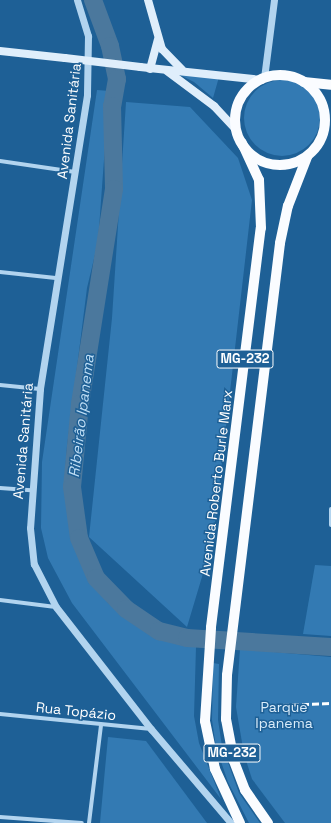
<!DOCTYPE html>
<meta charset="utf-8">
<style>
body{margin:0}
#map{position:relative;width:331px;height:823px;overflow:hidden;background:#1e6096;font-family:"Space Grotesk",sans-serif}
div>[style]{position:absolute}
.green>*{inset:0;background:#337ab3}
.round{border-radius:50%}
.river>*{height:18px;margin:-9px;padding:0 9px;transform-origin:9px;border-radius:9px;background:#4b789d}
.minor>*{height:4px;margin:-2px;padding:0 2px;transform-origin:2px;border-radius:2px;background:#b2d4ef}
.tertiary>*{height:7px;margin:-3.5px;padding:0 3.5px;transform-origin:3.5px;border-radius:3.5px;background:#b2d4ef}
.secondary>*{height:8px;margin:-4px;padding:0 4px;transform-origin:4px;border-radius:4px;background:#dfeefb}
.primary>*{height:10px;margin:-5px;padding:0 5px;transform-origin:5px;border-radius:5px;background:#fafcff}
.primary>.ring{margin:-5px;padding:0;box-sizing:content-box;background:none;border:10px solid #fafcff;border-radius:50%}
.rail>*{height:3px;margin-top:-1.5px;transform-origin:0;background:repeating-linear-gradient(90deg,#fff 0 7px,transparent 0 10px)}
.secondary-bridge>*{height:8px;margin:-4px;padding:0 4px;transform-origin:4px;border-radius:4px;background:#dfeefb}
span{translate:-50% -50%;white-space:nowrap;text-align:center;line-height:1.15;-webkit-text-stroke:3px #1e6096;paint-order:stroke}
.shield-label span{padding:1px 3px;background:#1e6096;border:1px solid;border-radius:3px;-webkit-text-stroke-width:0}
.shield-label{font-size:13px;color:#fff;font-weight:700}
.street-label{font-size:14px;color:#fff}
.park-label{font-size:14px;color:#d9ecfa}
.water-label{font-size:15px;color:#bfdef5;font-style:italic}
</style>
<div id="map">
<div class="green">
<i style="clip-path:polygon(176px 73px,219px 77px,213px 98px,194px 82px)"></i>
<i class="round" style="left:244px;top:80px;width:76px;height:76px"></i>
<i style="clip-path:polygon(97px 90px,109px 91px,98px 242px,87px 288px,67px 446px,65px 472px,74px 538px,83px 567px,108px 603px,162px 640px,196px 647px,194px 716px,199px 743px,221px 799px,72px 603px,48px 558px,41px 528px,42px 462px)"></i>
<i style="clip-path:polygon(126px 102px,190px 107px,238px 158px,252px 200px,213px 540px,187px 627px,89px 537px,112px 318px)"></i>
<i style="clip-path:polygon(315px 565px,331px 566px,331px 636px,303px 634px)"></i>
<i style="clip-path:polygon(240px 649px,331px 657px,331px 823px,285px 823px,252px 779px,244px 754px,236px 707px)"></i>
<i style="clip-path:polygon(213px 663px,219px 664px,218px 720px,222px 746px,239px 793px,260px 823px,249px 823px,228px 782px,216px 747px,212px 720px)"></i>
<i style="clip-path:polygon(108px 737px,146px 741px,207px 823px,100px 823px)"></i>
</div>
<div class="river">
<i style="left:93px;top:0;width:49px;rotate:69.7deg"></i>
<i style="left:110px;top:46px;width:34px;rotate:78deg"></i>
<i style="left:117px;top:79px;width:27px;rotate:100deg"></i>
<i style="left:112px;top:106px;width:83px;rotate:88.6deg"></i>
<i style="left:114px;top:189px;width:218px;rotate:99deg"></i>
<i style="left:80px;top:404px;width:83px;rotate:95.5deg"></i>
<i style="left:72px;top:487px;width:51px;rotate:82.2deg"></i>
<i style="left:79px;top:538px;width:43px;rotate:67deg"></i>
<i style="left:96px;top:578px;width:43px;rotate:45.9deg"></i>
<i style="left:126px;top:609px;width:40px;rotate:34deg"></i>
<i style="left:159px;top:631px;width:29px;rotate:14deg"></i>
<i style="left:187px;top:638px;width:144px;rotate:3.6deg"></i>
</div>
<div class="minor">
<i style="left:0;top:161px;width:76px;rotate:8.3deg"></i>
<i style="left:0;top:272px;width:56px;rotate:6.1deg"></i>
<i style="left:0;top:385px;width:40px;rotate:5.7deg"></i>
<i style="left:0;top:488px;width:31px;rotate:4deg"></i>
<i style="left:331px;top:509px;width:16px;rotate:90deg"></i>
<i style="left:0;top:600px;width:56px;rotate:7.1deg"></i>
<i style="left:0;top:714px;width:152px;rotate:5.7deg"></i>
<i style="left:0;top:817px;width:82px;rotate:4.2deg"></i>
<i style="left:89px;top:823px;width:99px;rotate:-83deg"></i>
</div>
<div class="tertiary">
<i style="left:77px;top:0;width:38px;rotate:73deg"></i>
<i style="left:88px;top:36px;width:59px;rotate:91deg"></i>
<i style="left:87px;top:95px;width:298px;rotate:99.1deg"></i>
<i style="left:40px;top:389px;width:139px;rotate:94.1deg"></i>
<i style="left:30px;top:528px;width:36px;rotate:84deg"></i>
<i style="left:34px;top:564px;width:48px;rotate:62.9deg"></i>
<i style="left:56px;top:607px;width:155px;rotate:52.1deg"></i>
<i style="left:151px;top:729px;width:123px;rotate:49.6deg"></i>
<i style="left:264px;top:78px;width:79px;rotate:-82.7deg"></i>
</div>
<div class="secondary">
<i style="left:148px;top:0;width:51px;rotate:74.1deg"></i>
<i style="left:162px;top:49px;width:29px;rotate:46deg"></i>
<i style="left:0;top:51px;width:65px;rotate:6.1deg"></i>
<i style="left:140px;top:67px;width:122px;rotate:6.1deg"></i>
<i style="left:150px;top:69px;width:30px;rotate:-75deg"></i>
<i style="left:167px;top:71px;width:59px;rotate:36.7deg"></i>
<i style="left:214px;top:106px;width:33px;rotate:47deg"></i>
</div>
<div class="primary">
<i class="ring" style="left:235px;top:75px;width:80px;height:80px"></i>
<i style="left:304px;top:82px;width:27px;rotate:6deg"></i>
<i style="left:240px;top:823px;width:60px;rotate:-114.8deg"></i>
<i style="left:215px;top:769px;width:49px;rotate:-101.8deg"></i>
<i style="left:205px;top:721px;width:94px;rotate:-86.3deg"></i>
<i style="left:211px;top:627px;width:402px;rotate:-82.9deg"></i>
<i style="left:261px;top:228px;width:48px;rotate:-92.4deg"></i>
<i style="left:259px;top:180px;width:41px;rotate:-114.7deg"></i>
<i style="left:268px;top:823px;width:40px;rotate:-124.9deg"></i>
<i style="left:245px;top:790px;width:31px;rotate:-111deg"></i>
<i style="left:234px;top:761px;width:43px;rotate:-100.8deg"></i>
<i style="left:226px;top:719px;width:44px;rotate:-88.7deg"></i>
<i style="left:227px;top:675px;width:435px;rotate:-83deg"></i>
<i style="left:280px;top:243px;width:38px;rotate:-78deg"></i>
<i style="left:288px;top:206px;width:53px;rotate:-68.8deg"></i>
</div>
<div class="rail">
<i style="left:282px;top:705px;width:49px;rotate:-2.3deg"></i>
</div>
<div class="secondary-bridge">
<i style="left:65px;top:58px;width:76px;rotate:6.8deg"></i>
</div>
<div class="shield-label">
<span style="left:245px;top:359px">MG-232</span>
<span style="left:232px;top:753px">MG-232</span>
</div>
<div class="street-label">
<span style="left:69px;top:121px;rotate:-83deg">Avenida Sanitária</span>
<span style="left:23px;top:441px;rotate:-85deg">Avenida Sanitária</span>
<span style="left:216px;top:483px;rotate:-83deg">Avenida Roberto Burle Marx</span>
<span style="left:76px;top:711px;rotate:6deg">Rua Topázio</span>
</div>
<div class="park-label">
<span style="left:284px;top:715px">Parque<br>Ipanema</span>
</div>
<div class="water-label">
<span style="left:81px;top:416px;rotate:-83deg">Ribeirão Ipanema</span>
</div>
</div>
